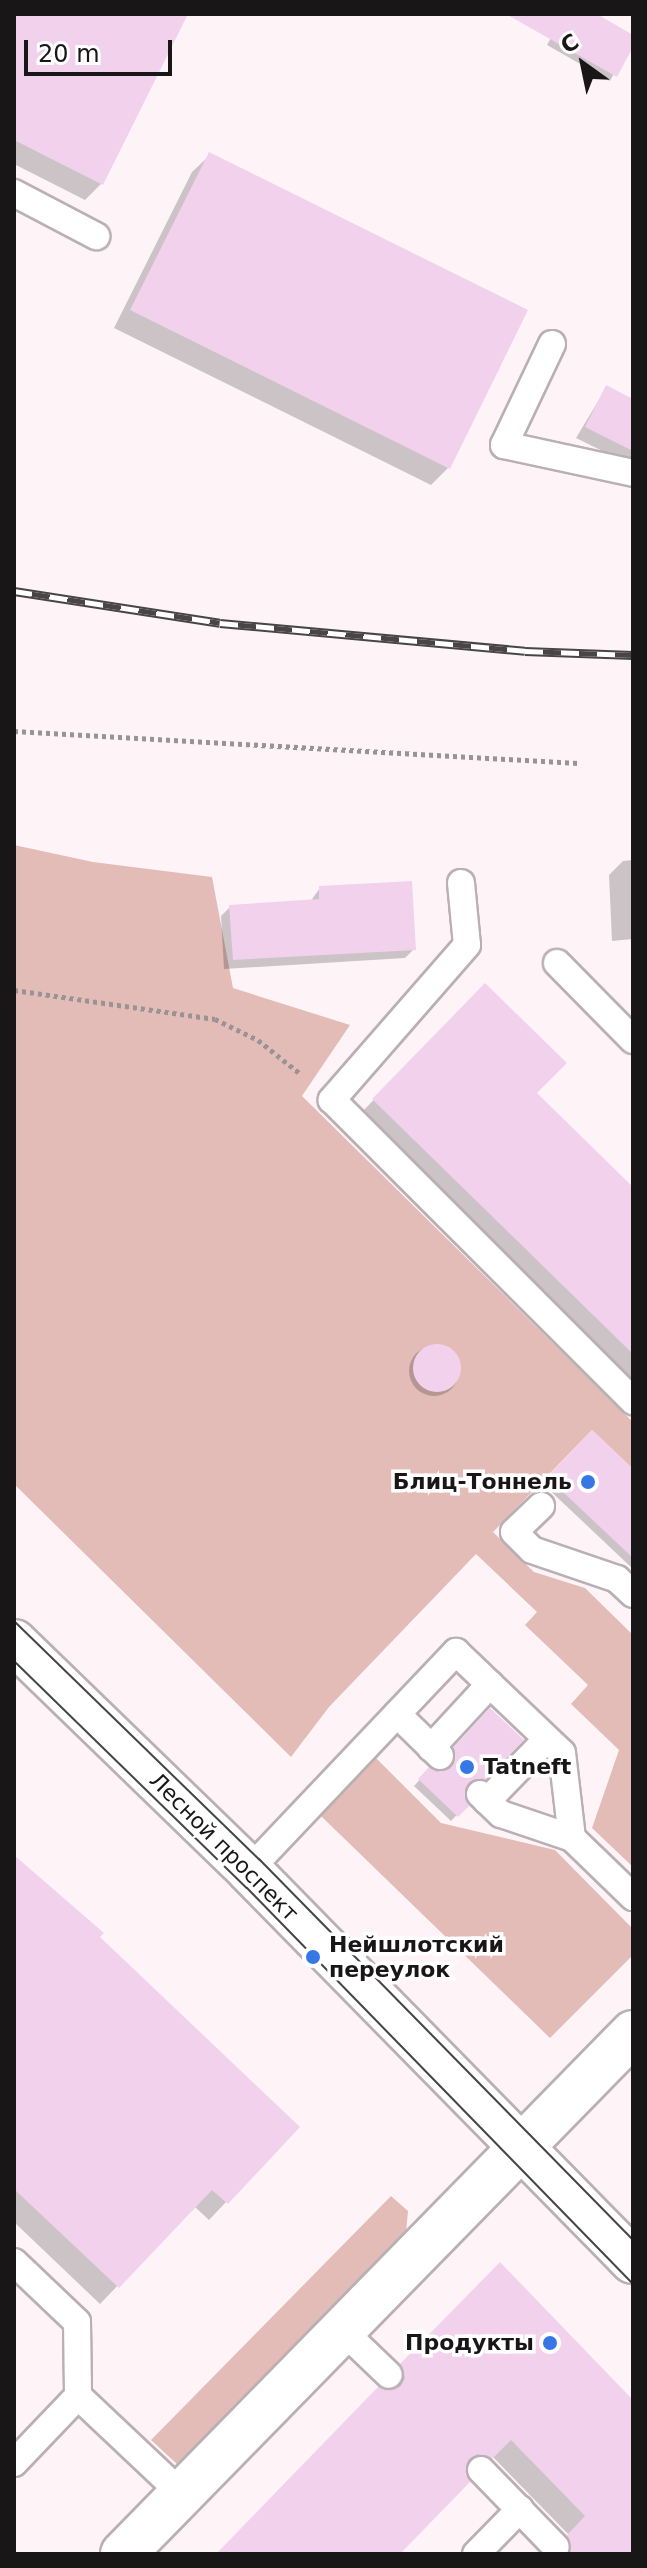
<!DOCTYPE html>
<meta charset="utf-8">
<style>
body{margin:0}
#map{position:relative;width:647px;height:2568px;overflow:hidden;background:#fef4f8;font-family:"DejaVu Sans",sans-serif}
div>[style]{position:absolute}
.green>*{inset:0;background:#e4bcb7}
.shadow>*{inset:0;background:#0003}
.round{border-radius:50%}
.building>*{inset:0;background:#f2d1ec}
.path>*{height:5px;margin-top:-2.5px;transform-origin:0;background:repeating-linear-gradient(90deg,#9a9396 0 4px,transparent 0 8px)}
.roads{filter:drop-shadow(2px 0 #bab0b4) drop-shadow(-2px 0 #bab0b4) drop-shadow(0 2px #bab0b4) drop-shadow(0 -2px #bab0b4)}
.service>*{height:26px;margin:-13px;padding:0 13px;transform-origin:13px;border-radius:13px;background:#fff}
.minor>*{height:44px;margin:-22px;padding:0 22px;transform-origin:22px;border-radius:22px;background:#fff}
.secondary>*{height:44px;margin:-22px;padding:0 22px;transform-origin:22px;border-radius:22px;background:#fff}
.tram>*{height:2px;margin:-1px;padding:0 1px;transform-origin:1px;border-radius:1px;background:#494446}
.rail>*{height:9px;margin-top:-4.5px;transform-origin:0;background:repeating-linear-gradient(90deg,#fff 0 18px,#494446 0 36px);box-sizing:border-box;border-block:2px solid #494446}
.dots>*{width:22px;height:22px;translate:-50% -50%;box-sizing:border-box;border:4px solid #fff;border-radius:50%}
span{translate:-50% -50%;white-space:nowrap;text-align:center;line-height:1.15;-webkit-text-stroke:7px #fff;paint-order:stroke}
.poi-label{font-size:22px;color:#191617;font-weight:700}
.right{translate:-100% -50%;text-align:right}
.left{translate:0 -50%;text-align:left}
.street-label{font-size:22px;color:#191617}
.frame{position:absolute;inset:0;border:16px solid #191617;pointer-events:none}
.north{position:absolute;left:543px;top:24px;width:80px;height:80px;-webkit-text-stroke:6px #fff;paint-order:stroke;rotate:327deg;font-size:22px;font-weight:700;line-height:32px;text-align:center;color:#191617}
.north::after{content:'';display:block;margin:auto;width:28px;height:36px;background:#191617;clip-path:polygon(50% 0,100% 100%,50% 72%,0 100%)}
.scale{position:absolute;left:24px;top:40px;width:148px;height:36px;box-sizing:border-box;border:4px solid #191617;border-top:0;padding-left:10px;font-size:24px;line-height:28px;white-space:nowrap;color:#191617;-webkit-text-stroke:6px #fff;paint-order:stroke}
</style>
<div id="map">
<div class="green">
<i style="clip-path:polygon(14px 845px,93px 862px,212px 877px,233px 988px,350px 1025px,302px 1096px,633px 1422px,633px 1469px,592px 1430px,493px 1532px,534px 1572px,585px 1588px,633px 1635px,633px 1867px,592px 1828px,619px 1750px,571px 1704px,588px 1685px,525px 1625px,537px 1612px,476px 1554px,329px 1707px,291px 1757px,14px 1484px)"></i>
<i style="clip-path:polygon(375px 1757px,441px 1823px,555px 1850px,633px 1929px,633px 1955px,550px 2038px,321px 1816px)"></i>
<i style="clip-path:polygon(391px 2196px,408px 2211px,406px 2233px,179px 2466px,151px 2440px)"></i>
</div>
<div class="shadow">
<i style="clip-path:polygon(14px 14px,186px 14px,101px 184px,85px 200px,14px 164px)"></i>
<i style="clip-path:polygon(564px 14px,592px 14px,633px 37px,610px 81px,547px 45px)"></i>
<i style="clip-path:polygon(210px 155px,448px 468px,431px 485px,114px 328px,192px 172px)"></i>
<i style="clip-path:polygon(606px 388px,633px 401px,633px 466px,576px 438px)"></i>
<i style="clip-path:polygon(633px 860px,633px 939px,612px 941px,609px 875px,623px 861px)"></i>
<i style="clip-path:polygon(320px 888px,414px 949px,405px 958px,224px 969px,221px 916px,230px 907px,310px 902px)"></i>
<i style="clip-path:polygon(485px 986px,534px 1093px,633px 1190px,633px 1381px,359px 1115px)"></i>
<i class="round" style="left:409px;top:1346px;width:50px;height:50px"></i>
<i style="clip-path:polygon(592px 1433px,633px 1472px,633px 1569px,543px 1484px)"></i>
<i style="clip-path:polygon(490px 1711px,521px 1740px,478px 1784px,465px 1787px,466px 1805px,451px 1821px,414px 1786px,429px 1770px,447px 1771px,448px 1755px)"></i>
<i style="clip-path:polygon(14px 1858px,297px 2127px,209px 2220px,194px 2206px,100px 2304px,14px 2222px)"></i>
<i style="clip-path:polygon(500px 2264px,633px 2403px,633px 2554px,551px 2554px,569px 2535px,492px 2456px,473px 2475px,463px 2472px,397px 2554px,217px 2554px,384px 2390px,384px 2383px)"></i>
</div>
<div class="building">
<i style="clip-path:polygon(14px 14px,188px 14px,103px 185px,14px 140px)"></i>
<i style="clip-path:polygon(506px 14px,597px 14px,633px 35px,633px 47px,617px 77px)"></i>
<i style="clip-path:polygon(209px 152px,528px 310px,450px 469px,130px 310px)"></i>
<i style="clip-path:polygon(606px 385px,633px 399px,633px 451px,585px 427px)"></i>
<i style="clip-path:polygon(412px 881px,416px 950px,233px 960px,229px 905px,319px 899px,319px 886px)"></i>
<i style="clip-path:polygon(485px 983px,567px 1063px,537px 1093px,633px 1187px,633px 1354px,372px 1099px)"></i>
<i class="round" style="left:413px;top:1344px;width:48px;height:48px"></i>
<i style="clip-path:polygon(592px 1430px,633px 1469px,633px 1558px,547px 1477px)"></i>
<i style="clip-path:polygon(490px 1708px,524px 1740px,486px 1779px,468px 1784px,465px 1798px,469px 1806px,458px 1817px,418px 1779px,429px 1767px,437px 1772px,451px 1768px,453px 1748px)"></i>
<i style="clip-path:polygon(14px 1855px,104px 1933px,100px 1937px,300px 2127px,228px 2204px,212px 2190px,119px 2288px,14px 2189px)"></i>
<i style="clip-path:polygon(500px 2262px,633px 2400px,633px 2554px,570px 2554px,567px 2535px,585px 2516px,511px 2440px,492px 2459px,478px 2454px,469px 2459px,465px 2473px,470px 2482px,400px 2554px,216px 2554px,378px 2387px,400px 2387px,405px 2378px,400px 2364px)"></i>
</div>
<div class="path">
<i style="left:14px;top:731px;width:565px;rotate:3.25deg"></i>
<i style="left:14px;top:990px;width:203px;rotate:8.2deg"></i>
<i style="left:215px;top:1019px;width:48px;rotate:26deg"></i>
<i style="left:258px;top:1040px;width:56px;rotate:38.5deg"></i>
</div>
<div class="roads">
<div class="service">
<i style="left:14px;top:193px;width:93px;rotate:27.7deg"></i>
<i style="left:552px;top:344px;width:112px;rotate:115.4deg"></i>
<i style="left:504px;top:445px;width:132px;rotate:12.2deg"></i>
<i style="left:461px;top:883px;width:62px;rotate:84.5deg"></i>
<i style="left:467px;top:945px;width:206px;rotate:131.1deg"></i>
<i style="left:332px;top:1100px;width:426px;rotate:45deg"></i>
<i style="left:557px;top:963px;width:108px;rotate:45.4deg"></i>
<i style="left:541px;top:1506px;width:37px;rotate:136deg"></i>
<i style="left:514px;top:1532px;width:25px;rotate:45deg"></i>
<i style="left:532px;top:1550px;width:90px;rotate:18.8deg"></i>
<i style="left:617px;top:1579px;width:22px;rotate:43deg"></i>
<i style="left:397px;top:1714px;width:60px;rotate:44.3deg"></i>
<i style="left:431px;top:1748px;width:87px;rotate:-47.3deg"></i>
<i style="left:480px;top:1794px;width:29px;rotate:44deg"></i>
<i style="left:501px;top:1814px;width:75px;rotate:18.7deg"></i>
<i style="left:572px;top:1838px;width:85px;rotate:44deg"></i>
<i style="left:487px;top:1801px;width:86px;rotate:-45.9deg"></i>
<i style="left:249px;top:1870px;width:301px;rotate:-46.5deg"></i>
<i style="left:456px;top:1652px;width:146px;rotate:43.6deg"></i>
<i style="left:562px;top:1753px;width:86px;rotate:83.3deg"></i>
<i style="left:14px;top:2262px;width:87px;rotate:43.6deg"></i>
<i style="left:77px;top:2322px;width:74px;rotate:89.2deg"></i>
<i style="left:341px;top:2329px;width:66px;rotate:43.8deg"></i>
<i style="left:14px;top:2463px;width:93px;rotate:-46.3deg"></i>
<i style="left:78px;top:2396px;width:143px;rotate:43.3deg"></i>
<i style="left:481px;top:2470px;width:107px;rotate:45.8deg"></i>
<i style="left:476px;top:2554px;width:63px;rotate:-45.6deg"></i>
</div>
<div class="minor">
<i style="left:123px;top:2554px;width:729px;rotate:-45.61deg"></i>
</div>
<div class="secondary">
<i style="left:14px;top:1642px;width:327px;rotate:44.1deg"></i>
<i style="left:249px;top:1870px;width:548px;rotate:45.52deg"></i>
</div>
</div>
<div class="tram">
<i style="left:14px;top:1621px;width:342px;rotate:44.2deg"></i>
<i style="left:259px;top:1859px;width:534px;rotate:45.53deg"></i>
<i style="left:14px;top:1661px;width:325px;rotate:44.3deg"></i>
<i style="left:247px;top:1888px;width:553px;rotate:45.73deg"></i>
</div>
<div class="rail">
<i style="left:14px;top:591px;width:208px;rotate:8.8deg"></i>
<i style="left:220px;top:623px;width:306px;rotate:5.2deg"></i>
<i style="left:525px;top:651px;width:108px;rotate:2.1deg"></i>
</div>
<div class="dots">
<i style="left:588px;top:1482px;background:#3777e5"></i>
<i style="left:467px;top:1767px;background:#3777e5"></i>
<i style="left:313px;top:1957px;background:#3777e5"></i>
<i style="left:550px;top:2343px;background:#3777e5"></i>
</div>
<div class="poi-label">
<span class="right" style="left:572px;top:1482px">Блиц-Тоннель</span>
<span class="left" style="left:483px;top:1767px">Tatneft</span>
<span class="left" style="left:329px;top:1957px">Нейшлотский<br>переулок</span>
<span class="right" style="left:534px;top:2343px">Продукты</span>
</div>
<div class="street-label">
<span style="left:224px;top:1847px;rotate:45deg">Лесной проспект</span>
</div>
<div class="frame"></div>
<div class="north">С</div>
<div class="scale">20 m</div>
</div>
